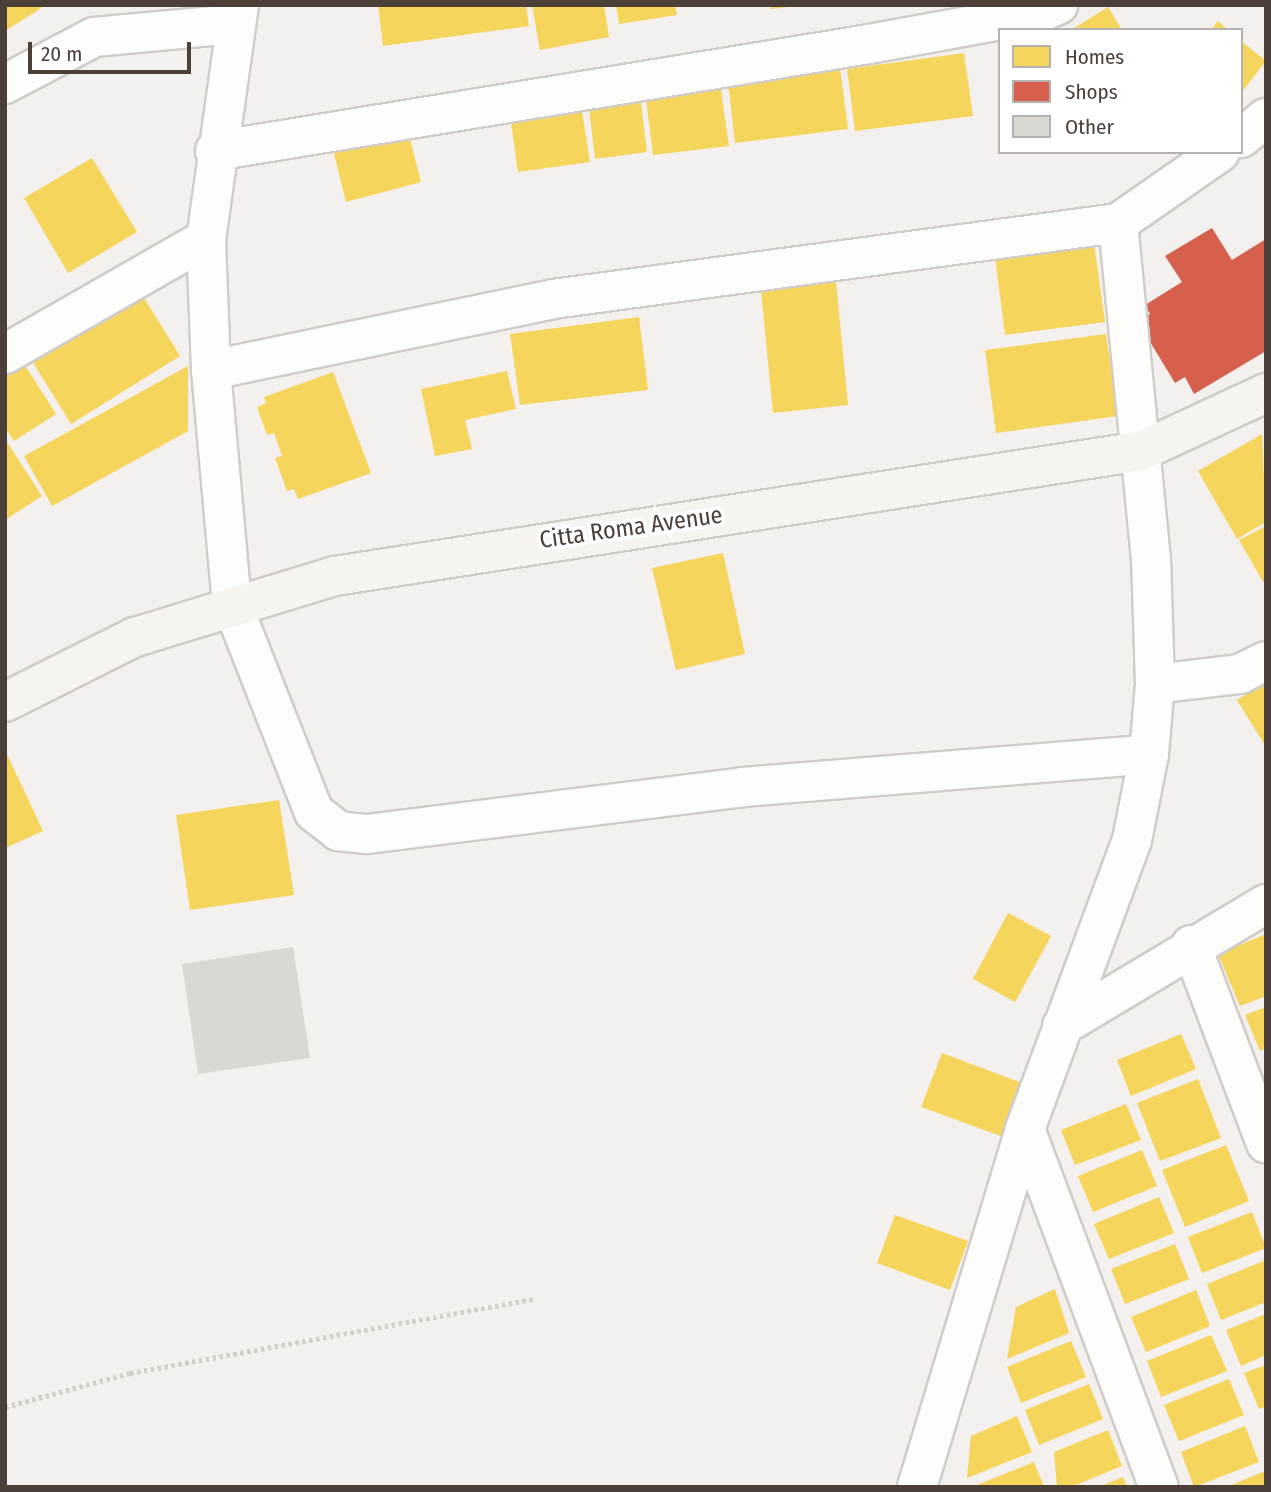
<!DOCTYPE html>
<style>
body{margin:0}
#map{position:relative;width:1271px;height:1492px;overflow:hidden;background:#f3f0ed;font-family:"Fira Sans Condensed",sans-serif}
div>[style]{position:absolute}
.homes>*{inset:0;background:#f6d55c}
.shops>*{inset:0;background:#d6604d}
.building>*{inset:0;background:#dbd7d3}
.path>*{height:4.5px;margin-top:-2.25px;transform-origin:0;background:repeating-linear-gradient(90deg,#d3cfcb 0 3.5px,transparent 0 7px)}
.roads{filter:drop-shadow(2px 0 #d0ccc8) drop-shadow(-2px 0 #d0ccc8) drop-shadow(0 2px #d0ccc8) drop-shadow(0 -2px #d0ccc8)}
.street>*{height:38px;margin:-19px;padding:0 19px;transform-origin:19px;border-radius:19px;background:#fdfdfc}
.secondary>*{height:38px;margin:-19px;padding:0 19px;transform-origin:19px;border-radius:19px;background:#f7f4f0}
span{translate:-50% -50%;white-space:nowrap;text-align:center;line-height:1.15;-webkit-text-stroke:7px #fff;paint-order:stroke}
.street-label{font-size:24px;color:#4b3f37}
.frame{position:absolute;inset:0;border:7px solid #4b3f37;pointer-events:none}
.legend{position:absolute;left:998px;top:28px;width:245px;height:126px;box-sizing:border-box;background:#fff;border:2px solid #b7b2af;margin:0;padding:9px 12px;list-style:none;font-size:21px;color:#4b3f37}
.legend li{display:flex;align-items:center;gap:14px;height:35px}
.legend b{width:35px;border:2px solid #b7b2af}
.scale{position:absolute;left:28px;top:42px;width:163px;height:32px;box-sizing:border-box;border:4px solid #4b3f37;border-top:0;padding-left:9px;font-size:21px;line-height:24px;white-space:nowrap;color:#4b3f37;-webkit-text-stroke:5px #fff;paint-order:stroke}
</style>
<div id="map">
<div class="homes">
<i style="clip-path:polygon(5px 5px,46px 5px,5px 31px)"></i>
<i style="clip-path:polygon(378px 5px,526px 5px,529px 26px,383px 46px)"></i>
<i style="clip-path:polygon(532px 5px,604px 5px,609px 37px,540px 50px)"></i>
<i style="clip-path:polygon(616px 5px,675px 5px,677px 15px,619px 24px)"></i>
<i style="clip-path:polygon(771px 5px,788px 5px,788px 7px,771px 9px)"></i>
<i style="clip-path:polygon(1108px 7px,1122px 30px,1071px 30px)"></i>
<i style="clip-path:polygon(1218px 21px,1228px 30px,1211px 30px)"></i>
<i style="clip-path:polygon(1241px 41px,1266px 61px,1241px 93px)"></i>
<i style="clip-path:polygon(964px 53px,973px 116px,855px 131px,847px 69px)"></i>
<i style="clip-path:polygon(840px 68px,848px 129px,735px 143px,728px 82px)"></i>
<i style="clip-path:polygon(720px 83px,729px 146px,653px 155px,645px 92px)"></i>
<i style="clip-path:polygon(640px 94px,647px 152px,595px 159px,588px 100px)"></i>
<i style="clip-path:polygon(580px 99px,590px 162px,518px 172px,509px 109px)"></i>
<i style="clip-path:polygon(408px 131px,421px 182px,346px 202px,333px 150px)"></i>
<i style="clip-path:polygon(92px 158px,137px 232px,68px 273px,24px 198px)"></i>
<i style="clip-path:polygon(1094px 244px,1105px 322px,1005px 335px,995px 257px)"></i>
<i style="clip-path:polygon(835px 272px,848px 405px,773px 413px,760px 280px)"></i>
<i style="clip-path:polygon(138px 288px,180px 356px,71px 424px,29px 356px)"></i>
<i style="clip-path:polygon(639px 317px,648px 390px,520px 405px,510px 334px)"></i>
<i style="clip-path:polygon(1106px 334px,1118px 416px,996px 433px,985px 350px)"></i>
<i style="clip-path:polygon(21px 359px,56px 414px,14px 441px,5px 428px,5px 369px)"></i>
<i style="clip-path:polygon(188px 366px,188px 431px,52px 506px,24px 456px)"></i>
<i style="clip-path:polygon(507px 371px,516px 409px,465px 420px,472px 449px,435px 456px,421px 389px)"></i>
<i style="clip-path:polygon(333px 372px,371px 473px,298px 499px,294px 489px,287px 491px,275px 458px,282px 456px,274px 433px,267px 435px,257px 407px,266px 403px,264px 397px)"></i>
<i style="clip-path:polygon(1262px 434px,1266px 522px,1237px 539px,1198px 471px)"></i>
<i style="clip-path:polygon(5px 439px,42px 496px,5px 520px)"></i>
<i style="clip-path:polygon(1266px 526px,1266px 587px,1239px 540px)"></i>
<i style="clip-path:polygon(723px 553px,745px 654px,676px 670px,652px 568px)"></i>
<i style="clip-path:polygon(1266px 682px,1266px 747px,1237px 700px)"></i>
<i style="clip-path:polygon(5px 750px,43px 831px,5px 848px)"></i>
<i style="clip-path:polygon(279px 800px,294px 895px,190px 910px,176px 815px)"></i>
<i style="clip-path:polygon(1008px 913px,1051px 936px,1015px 1002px,973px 979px)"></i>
<i style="clip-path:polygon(1266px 934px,1266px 996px,1240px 1006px,1218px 954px)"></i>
<i style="clip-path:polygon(1266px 1007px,1266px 1048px,1260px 1051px,1245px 1015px)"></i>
<i style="clip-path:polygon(1181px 1034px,1196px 1069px,1131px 1096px,1117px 1060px)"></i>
<i style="clip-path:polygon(942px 1053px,1025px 1084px,1006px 1138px,921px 1107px)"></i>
<i style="clip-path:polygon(1198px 1079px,1221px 1138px,1160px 1161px,1137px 1103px)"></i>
<i style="clip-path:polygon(1126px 1104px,1141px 1140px,1075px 1165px,1061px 1130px)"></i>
<i style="clip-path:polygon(1226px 1145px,1249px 1201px,1185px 1227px,1162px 1170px)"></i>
<i style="clip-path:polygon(1142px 1150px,1157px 1186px,1093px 1212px,1078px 1176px)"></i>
<i style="clip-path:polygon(1159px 1197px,1174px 1233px,1109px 1259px,1094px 1224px)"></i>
<i style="clip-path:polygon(1252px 1212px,1266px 1248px,1202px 1273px,1188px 1237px)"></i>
<i style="clip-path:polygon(895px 1215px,968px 1241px,950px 1290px,877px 1263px)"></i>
<i style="clip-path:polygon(1175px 1244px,1189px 1279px,1125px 1304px,1111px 1269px)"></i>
<i style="clip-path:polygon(1266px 1260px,1266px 1302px,1221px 1320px,1207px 1284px)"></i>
<i style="clip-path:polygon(1055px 1289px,1069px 1333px,1007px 1359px,1016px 1307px)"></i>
<i style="clip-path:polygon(1196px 1290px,1210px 1326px,1146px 1352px,1131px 1317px)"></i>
<i style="clip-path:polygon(1266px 1314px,1266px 1355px,1241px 1366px,1226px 1330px)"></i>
<i style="clip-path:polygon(1211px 1335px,1227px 1371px,1161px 1397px,1147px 1361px)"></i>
<i style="clip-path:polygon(1071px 1341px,1086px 1377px,1021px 1403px,1007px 1367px)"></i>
<i style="clip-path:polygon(1266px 1365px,1266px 1406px,1259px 1409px,1244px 1373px)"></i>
<i style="clip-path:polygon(1229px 1379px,1244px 1415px,1179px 1441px,1164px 1405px)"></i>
<i style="clip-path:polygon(1089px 1384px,1103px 1419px,1039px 1445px,1025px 1410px)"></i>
<i style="clip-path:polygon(1017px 1416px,1032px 1452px,967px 1478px,971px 1436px)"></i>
<i style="clip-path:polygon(1245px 1426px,1259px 1462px,1194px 1487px,1181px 1452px)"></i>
<i style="clip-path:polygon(1108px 1430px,1122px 1466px,1071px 1487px,1057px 1487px,1054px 1452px)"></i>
<i style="clip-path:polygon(1034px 1462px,1044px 1487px,972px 1487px)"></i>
<i style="clip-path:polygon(1265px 1471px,1266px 1487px,1227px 1487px)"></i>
<i style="clip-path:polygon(1123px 1477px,1127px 1487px,1099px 1487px)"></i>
</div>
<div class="shops">
<i style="clip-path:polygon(1212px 228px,1232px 260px,1266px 239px,1266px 351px,1194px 394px,1185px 377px,1175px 383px,1138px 322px,1150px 314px,1145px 305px,1182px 282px,1165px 256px)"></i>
</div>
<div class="building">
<i style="clip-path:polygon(293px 947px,310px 1058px,198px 1074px,182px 964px)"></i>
</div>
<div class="path">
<i style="left:5px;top:1407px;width:130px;rotate:-15.2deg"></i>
<i style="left:130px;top:1373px;width:410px;rotate:-10.4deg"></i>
</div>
<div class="roads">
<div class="street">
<i style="left:239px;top:5px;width:236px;rotate:98deg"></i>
<i style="left:206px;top:239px;width:131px;rotate:87.8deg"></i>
<i style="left:211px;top:370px;width:235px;rotate:84.9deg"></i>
<i style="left:232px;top:604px;width:224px;rotate:68.5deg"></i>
<i style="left:314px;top:812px;width:31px;rotate:38deg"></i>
<i style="left:338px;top:831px;width:29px;rotate:6deg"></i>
<i style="left:367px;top:834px;width:379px;rotate:-7.1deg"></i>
<i style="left:743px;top:787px;width:407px;rotate:-4.6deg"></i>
<i style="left:5px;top:84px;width:101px;rotate:-27.8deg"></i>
<i style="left:94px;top:37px;width:142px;rotate:-5.3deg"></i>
<i style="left:1241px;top:138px;width:32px;rotate:-39deg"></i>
<i style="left:215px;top:151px;width:663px;rotate:-9.29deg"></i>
<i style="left:869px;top:44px;width:173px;rotate:-10.3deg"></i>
<i style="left:1039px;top:13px;width:21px;rotate:-23deg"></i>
<i style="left:5px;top:354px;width:232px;rotate:-29.8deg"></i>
<i style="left:211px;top:370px;width:349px;rotate:-11.7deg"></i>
<i style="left:553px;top:299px;width:570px;rotate:-7.66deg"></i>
<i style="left:1118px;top:223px;width:124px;rotate:-34.8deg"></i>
<i style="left:1155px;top:684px;width:86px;rotate:-6.7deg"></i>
<i style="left:1240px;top:674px;width:29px;rotate:-27deg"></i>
<i style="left:1191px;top:945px;width:212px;rotate:69.3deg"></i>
<i style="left:1062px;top:1026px;width:238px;rotate:-30.9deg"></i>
<i style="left:1025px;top:1129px;width:382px;rotate:69.5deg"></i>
<i style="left:917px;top:1487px;width:374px;rotate:-73.2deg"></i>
<i style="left:1025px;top:1129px;width:308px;rotate:-69.7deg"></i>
<i style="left:1132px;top:840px;width:88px;rotate:-78.8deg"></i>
<i style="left:1149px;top:754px;width:70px;rotate:-85.1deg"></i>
<i style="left:1155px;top:684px;width:124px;rotate:-91.8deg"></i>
<i style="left:1151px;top:560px;width:339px;rotate:-95.6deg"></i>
</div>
<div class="secondary">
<i style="left:5px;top:702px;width:145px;rotate:-26.6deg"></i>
<i style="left:135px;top:637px;width:209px;rotate:-17deg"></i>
<i style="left:335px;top:576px;width:816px;rotate:-8.82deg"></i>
<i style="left:1141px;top:451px;width:138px;rotate:-24.9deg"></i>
</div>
</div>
<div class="street-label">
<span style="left:631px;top:528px;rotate:-8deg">Citta Roma Avenue</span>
</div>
<div class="frame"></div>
<ul class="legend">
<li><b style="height:19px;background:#f6d55c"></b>Homes</li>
<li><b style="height:19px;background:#d6604d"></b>Shops</li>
<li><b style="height:19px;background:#dbd7d3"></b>Other</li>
</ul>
<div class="scale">20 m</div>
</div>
